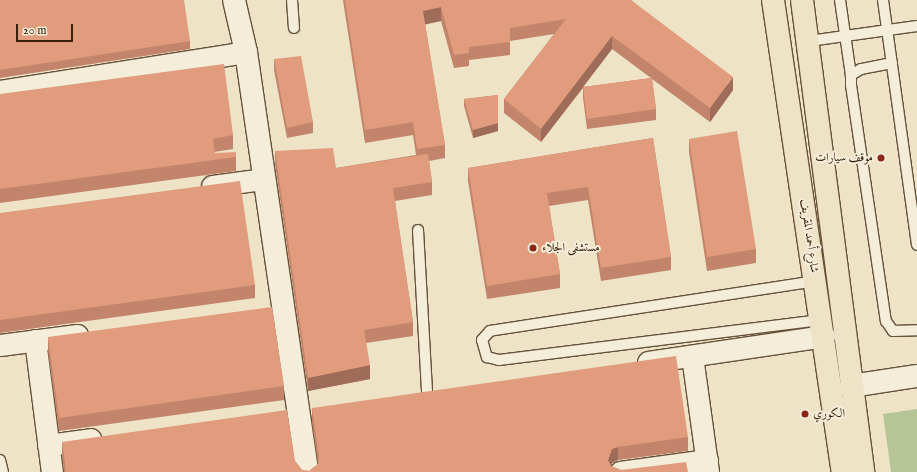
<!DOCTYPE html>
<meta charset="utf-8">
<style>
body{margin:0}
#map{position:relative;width:917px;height:472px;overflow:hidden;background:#eee3c6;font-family:"IM FELL English",Amiri,serif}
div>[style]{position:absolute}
.green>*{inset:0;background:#b7c496}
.roads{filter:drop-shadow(1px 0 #665139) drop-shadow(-1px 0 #665139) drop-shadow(0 1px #665139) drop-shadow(0 -1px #665139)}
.lane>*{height:10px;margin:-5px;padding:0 5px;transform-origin:5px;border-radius:5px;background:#f4edda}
.street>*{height:21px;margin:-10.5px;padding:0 10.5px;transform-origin:10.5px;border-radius:10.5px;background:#f4edda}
.secondary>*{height:22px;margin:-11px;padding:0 11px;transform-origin:11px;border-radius:11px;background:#f4edda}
.highway>*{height:22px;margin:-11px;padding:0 11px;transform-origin:11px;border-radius:11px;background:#eee3c6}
.wall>*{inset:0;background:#c2856c}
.shaded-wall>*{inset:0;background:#9e6c58}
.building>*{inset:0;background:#e19b7d}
.dots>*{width:11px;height:11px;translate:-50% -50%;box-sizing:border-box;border:2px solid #f4edda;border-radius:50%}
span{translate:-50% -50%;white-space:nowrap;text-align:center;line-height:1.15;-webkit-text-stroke:4px #f4edda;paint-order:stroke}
.poi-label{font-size:12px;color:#39200a}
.right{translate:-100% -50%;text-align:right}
.left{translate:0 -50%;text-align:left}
.street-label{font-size:12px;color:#39200a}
.scale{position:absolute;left:16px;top:24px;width:57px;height:18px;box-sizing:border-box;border:2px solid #39200a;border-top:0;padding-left:5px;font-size:12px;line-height:14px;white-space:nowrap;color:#39200a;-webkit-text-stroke:3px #f4edda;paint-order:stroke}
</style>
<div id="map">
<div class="green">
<i style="clip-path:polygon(917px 409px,917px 472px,891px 472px,883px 414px)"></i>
</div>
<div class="roads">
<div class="lane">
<i style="left:292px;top:0;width:28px;rotate:86deg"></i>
<i style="left:840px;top:0;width:76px;rotate:81.7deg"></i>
<i style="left:883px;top:0;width:247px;rotate:82.1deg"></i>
<i style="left:809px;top:41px;width:109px;rotate:-7.9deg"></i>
<i style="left:892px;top:63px;width:32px;rotate:169deg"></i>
<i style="left:861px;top:69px;width:12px;rotate:149deg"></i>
<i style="left:851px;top:75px;width:10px;rotate:90deg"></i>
<i style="left:851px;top:85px;width:239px;rotate:81.6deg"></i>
<i style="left:886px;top:321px;width:12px;rotate:55deg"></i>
<i style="left:893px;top:331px;width:24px;rotate:-2deg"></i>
<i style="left:418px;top:230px;width:162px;rotate:86.8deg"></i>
<i style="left:816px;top:281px;width:330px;rotate:171.3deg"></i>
<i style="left:490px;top:331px;width:12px;rotate:132deg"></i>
<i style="left:482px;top:340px;width:18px;rotate:74deg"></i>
<i style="left:487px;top:357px;width:12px;rotate:14deg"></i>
<i style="left:499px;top:360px;width:324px;rotate:-7.1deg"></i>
<i style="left:0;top:460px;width:12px;rotate:76deg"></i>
</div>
<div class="street">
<i style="left:0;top:91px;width:249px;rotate:-9deg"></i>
<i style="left:212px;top:186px;width:51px;rotate:-7.8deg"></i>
<i style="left:35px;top:340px;width:133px;rotate:82.7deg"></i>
<i style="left:0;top:345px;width:78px;rotate:-7.4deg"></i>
<i style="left:692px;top:356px;width:117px;rotate:82.1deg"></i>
<i style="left:648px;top:362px;width:178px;rotate:-8.4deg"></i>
<i style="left:48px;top:445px;width:43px;rotate:-7.9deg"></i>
<i style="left:620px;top:472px;width:88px;rotate:-7.9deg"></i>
</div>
<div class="secondary">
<i style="left:234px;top:0;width:53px;rotate:77deg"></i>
<i style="left:246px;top:52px;width:424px;rotate:81.7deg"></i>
<i style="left:851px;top:386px;width:67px;rotate:-8.6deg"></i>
</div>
<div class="highway">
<i style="left:773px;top:0;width:477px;rotate:81.6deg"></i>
<i style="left:802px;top:0;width:476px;rotate:82.6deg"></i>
</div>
</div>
<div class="wall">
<i style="clip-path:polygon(0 0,190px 41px,190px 49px,0 78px)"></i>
<i style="clip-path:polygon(evenodd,343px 0,631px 0,733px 90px,710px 122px,652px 79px,656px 109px,656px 120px,587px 129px,583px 98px,583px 88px,541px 142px,504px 113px,504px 99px,554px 34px,510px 41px,510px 55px,469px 60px,469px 66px,454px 68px,441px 21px,425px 24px,445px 145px,445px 158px,429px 161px,432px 182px,432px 195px,395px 201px,413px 322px,413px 336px,366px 343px,370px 379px,308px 391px,275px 164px,275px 151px,336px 168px,416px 155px,413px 135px,365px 143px,343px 0,612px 49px,651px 78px,583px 87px,612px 49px)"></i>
<i style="clip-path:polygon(274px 59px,313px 122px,313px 133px,287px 138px,274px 70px)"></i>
<i style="clip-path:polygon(0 94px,233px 135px,233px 149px,214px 152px,215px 153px,236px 157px,236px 171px,0 203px)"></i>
<i style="clip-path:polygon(498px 95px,498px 131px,473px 138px,464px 106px,464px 99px)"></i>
<i style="clip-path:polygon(653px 138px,671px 257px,671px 270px,601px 281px,588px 200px,549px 206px,560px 274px,560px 288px,487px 299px,468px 181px,468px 168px)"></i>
<i style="clip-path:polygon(689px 139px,756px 249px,756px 263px,707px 271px,689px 152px)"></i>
<i style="clip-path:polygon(0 213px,255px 285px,255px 298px,0 333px)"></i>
<i style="clip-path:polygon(48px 337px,284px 386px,284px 400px,59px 431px,48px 351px)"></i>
<i style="clip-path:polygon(312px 408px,688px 437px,688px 451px,618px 460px,612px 463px,611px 466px,621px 470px,688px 472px,64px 472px,62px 455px,62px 442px,295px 461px,302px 470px,309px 471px,318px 464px,312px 422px)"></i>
</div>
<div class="shaded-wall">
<i style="clip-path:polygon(441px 7px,441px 21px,423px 25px,423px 11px)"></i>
<i style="clip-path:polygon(612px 36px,612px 49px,541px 142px,541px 129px)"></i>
<i style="clip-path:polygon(733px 77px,733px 90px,710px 122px,710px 108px)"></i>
<i style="clip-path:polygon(498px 123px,498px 131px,473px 138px,473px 130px)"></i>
<i style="clip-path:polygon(370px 365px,370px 379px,308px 391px,308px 378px)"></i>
<i style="clip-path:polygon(618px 447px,618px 460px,612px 463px,609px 472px,608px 460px,612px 449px)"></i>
</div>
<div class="building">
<i style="clip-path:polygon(0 0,184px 0,190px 41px,0 70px)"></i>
<i style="clip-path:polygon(345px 0,631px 0,733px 77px,710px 108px,612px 36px,541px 129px,504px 99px,566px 19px,510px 28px,510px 42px,469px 47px,469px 53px,454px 55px,441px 7px,423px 11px,445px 145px,417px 149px,413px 122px,365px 130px)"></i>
<i style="clip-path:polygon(301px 56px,313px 122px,287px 128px,274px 59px)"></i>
<i style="clip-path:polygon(224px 64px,233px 135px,213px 139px,215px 153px,236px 152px,236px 157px,0 189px,0 94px)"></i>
<i style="clip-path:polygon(652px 78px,656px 109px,587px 119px,583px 87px)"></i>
<i style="clip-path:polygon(498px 95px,498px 123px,473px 130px,464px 99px)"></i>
<i style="clip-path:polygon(737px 131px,756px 249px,707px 257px,689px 139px)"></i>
<i style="clip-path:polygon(653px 138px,671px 257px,601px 268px,588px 187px,547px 193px,560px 274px,487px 286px,468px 168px)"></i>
<i style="clip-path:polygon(333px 148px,336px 168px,428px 154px,432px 182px,393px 188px,413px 322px,364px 330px,370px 365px,308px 378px,275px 151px)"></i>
<i style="clip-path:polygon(240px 181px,255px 285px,0 320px,0 213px)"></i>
<i style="clip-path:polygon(272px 307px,284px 386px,59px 418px,48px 337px)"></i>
<i style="clip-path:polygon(676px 356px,688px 437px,618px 447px,612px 449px,608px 460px,611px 466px,621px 470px,686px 462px,688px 472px,66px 472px,62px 442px,287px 410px,295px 461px,302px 470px,309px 471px,318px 464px,319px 457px,312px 408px)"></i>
</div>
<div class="dots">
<i style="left:881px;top:158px;background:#8f2418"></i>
<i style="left:533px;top:248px;background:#8f2418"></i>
<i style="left:805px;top:414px;background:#8f2418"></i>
</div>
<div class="poi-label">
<span class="right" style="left:873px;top:158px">موقف سيارات</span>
<span class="left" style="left:542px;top:248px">مستشفى الجلاء</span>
<span class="left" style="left:813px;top:414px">الكوري</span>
</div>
<div class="street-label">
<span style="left:809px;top:236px;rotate:82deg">شارع أحمد المقريف</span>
</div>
<div class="scale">20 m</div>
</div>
